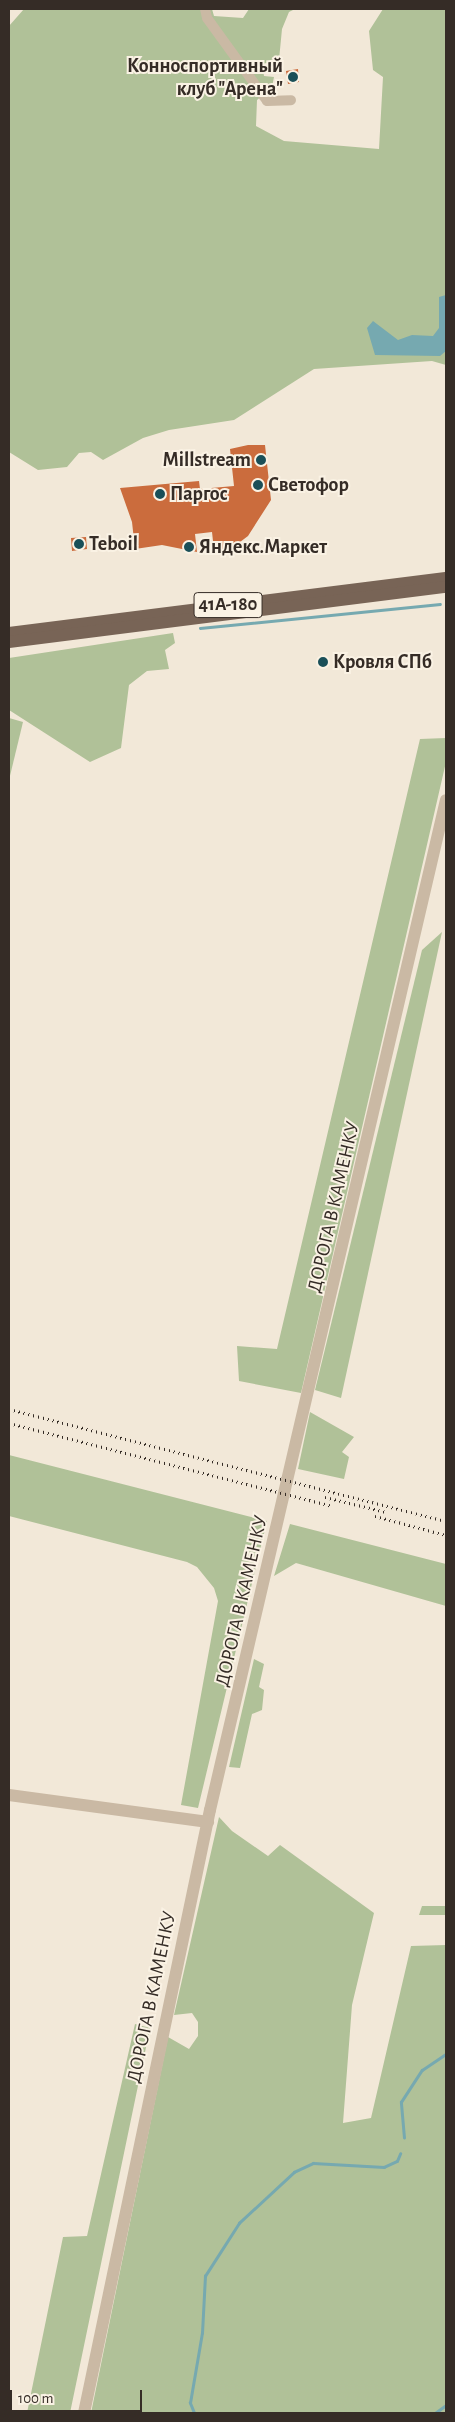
<!DOCTYPE html>
<meta charset="utf-8">
<style>
body{margin:0}
#map{position:relative;width:455px;height:2422px;overflow:hidden;background:#f2e8d8;font-family:"Alegreya Sans",sans-serif}
div>[style]{position:absolute}
.green>*{inset:0;background:#b0c198}
.water>*{inset:0;background:#76a9b0}
.stream>*{height:2.5px;margin:-1.25px;padding:0 1.25px;transform-origin:1.25px;border-radius:1.25px;background:#76a9b0}
.building>*{inset:0;background:#cb6c3d}
.minor>*{height:10px;margin:-5px;padding:0 5px;transform-origin:5px;border-radius:5px;background:#cab9a4}
.tertiary>*{height:12px;margin:-6px;padding:0 6px;transform-origin:6px;border-radius:6px;background:#cab9a4}
.primary>*{height:12px;margin:-6px;padding:0 6px;transform-origin:6px;border-radius:6px;background:#786456}
.rail>*{height:2.5px;margin-top:-1.25px;transform-origin:0;background:repeating-linear-gradient(90deg,#352c26 0 1px,transparent 0 5px)}
.dots>*{width:14px;height:14px;translate:-50% -50%;box-sizing:border-box;border:2px solid #faf2e4;border-radius:50%}
span{translate:-50% -50%;white-space:nowrap;text-align:center;line-height:1.15;-webkit-text-stroke:4px #faf2e4;paint-order:stroke}
.shield-label span{padding:1px 4px;background:#faf2e4;border:1px solid;border-radius:4px;-webkit-text-stroke-width:0}
.shield-label{font-size:19px;color:#352c26;font-weight:700}
.poi-label{font-size:20px;color:#352c26;font-weight:700}
.right{translate:-100% -50%;text-align:right}
.left{translate:0 -50%;text-align:left}
.street-label{font-size:20px;color:#352c26}
.frame{position:absolute;inset:0;border:10px solid #352c26;pointer-events:none}
.scale{position:absolute;left:10px;top:2390px;width:132px;height:22px;box-sizing:border-box;border:2px solid #352c26;border-top:0;padding-left:6px;font-size:15px;line-height:18px;white-space:nowrap;color:#352c26;-webkit-text-stroke:4px #faf2e4;paint-order:stroke}
</style>
<div id="map">
<div class="green">
<i style="clip-path:polygon(24px 9px,212px 9px,214px 16px,243px 18px,249px 9px,295px 9px,289px 12px,282px 29px,279px 60px,262px 64px,264px 76px,274px 77px,272px 87px,257px 100px,256px 126px,284px 141px,379px 149px,383px 77px,373px 70px,369px 31px,383px 9px,446px 9px,446px 365px,432px 361px,314px 369px,234px 420px,169px 430px,143px 438px,103px 460px,91px 452px,79px 453px,67px 467px,38px 470px,9px 452px,9px 26px)"></i>
<i style="clip-path:polygon(173px 633px,175px 643px,165px 650px,169px 669px,147px 671px,129px 685px,121px 748px,90px 762px,9px 710px,9px 658px)"></i>
<i style="clip-path:polygon(9px 718px,23px 722px,9px 780px)"></i>
<i style="clip-path:polygon(446px 738px,446px 762px,301px 1393px,239px 1381px,237px 1346px,277px 1349px,420px 739px)"></i>
<i style="clip-path:polygon(442px 932px,341px 1398px,315px 1390px,422px 950px)"></i>
<i style="clip-path:polygon(310px 1412px,354px 1437px,342px 1452px,349px 1457px,344px 1479px,298px 1469px)"></i>
<i style="clip-path:polygon(9px 1455px,267px 1521px,198px 1808px,181px 1805px,218px 1601px,214px 1588px,197px 1567px,187px 1562px,9px 1516px)"></i>
<i style="clip-path:polygon(290px 1524px,446px 1564px,446px 1606px,296px 1563px,274px 1576px)"></i>
<i style="clip-path:polygon(254px 1659px,264px 1664px,259px 1687px,264px 1690px,262px 1710px,252px 1714px,240px 1768px,229px 1767px)"></i>
<i style="clip-path:polygon(219px 1817px,232px 1831px,268px 1856px,280px 1845px,374px 1913px,352px 2005px,343px 2123px,371px 2118px,411px 1946px,446px 1945px,446px 2413px,91px 2413px,168px 2037px,189px 2049px,198px 2036px,198px 2022px,192px 2013px,174px 2015px)"></i>
<i style="clip-path:polygon(422px 1906px,446px 1906px,446px 1915px,419px 1915px)"></i>
<i style="clip-path:polygon(135px 2024px,150px 2028px,70px 2413px,27px 2413px,63px 2237px,87px 2236px)"></i>
</div>
<div class="water">
<i style="clip-path:polygon(446px 295px,446px 351px,440px 356px,375px 355px,367px 328px,373px 321px,398px 340px,412px 335px,433px 336px,439px 328px,439px 297px)"></i>
</div>
<div class="stream">
<i style="left:200px;top:628px;width:241px;rotate:-5.7deg"></i>
<i style="left:404px;top:2138px;width:36px;rotate:-95deg"></i>
<i style="left:401px;top:2102px;width:38px;rotate:-57deg"></i>
<i style="left:422px;top:2070px;width:29px;rotate:-34deg"></i>
<i style="left:194px;top:2413px;width:11px;rotate:-112deg"></i>
<i style="left:190px;top:2403px;width:71px;rotate:-80.3deg"></i>
<i style="left:202px;top:2333px;width:57px;rotate:-87deg"></i>
<i style="left:205px;top:2276px;width:63px;rotate:-57.3deg"></i>
<i style="left:239px;top:2223px;width:75px;rotate:-42.8deg"></i>
<i style="left:294px;top:2172px;width:21px;rotate:-25deg"></i>
<i style="left:313px;top:2163px;width:71px;rotate:3.2deg"></i>
<i style="left:384px;top:2167px;width:14px;rotate:-25deg"></i>
<i style="left:397px;top:2161px;width:8px;rotate:-67deg"></i>
<i style="left:435px;top:2413px;width:14px;rotate:-36deg"></i>
</div>
<div class="building">
<i style="clip-path:polygon(298px 69px,299px 82px,288px 84px,286px 71px)"></i>
<i style="clip-path:polygon(248px 445px,265px 445px,271px 500px,248px 536px,232px 548px,214px 550px,212px 532px,195px 534px,197px 552px,162px 545px,135px 549px,132px 522px,120px 488px,199px 481px,200px 489px,234px 486px,230px 449px)"></i>
<i style="clip-path:polygon(86px 537px,87px 549px,72px 551px,71px 538px)"></i>
</div>
<div class="minor">
<i style="left:205px;top:9px;width:9px;rotate:77deg"></i>
<i style="left:207px;top:18px;width:102px;rotate:54.1deg"></i>
<i style="left:267px;top:101px;width:24px;rotate:-2deg"></i>
</div>
<div class="tertiary">
<i style="left:9px;top:1795px;width:201px;rotate:7.7deg"></i>
<i style="left:84px;top:2413px;width:616px;rotate:-78.2deg"></i>
<i style="left:210px;top:1810px;width:1037px;rotate:-76.85deg"></i>
</div>
<div class="primary">
<i style="left:9px;top:633px;width:440px;rotate:-7.2deg"></i>
<i style="left:9px;top:642px;width:440px;rotate:-7.2deg"></i>
</div>
<div class="rail">
<i style="left:9px;top:1409px;width:451px;rotate:14.4deg"></i>
<i style="left:9px;top:1423px;width:334px;rotate:14.4deg"></i>
<i style="left:325px;top:1497px;width:63px;rotate:13.8deg"></i>
<i style="left:375px;top:1516px;width:73px;rotate:15deg"></i>
</div>
<div class="dots">
<i style="left:293px;top:77px;background:#1a4f58"></i>
<i style="left:261px;top:460px;background:#1a4f58"></i>
<i style="left:258px;top:485px;background:#1a4f58"></i>
<i style="left:160px;top:494px;background:#1a4f58"></i>
<i style="left:79px;top:544px;background:#1a4f58"></i>
<i style="left:189px;top:547px;background:#1a4f58"></i>
<i style="left:323px;top:662px;background:#1a4f58"></i>
</div>
<div class="shield-label">
<span style="left:228px;top:605px">41А-180</span>
</div>
<div class="poi-label">
<span class="right" style="left:283px;top:78px">Конноспортивный<br>клуб "Арена"</span>
<span class="right" style="left:251px;top:460px">Millstream</span>
<span class="left" style="left:268px;top:485px">Светофор</span>
<span class="left" style="left:170px;top:494px">Паргос</span>
<span class="left" style="left:89px;top:544px">Teboil</span>
<span class="left" style="left:199px;top:547px">Яндекс.Маркет</span>
<span class="left" style="left:333px;top:662px">Кровля СПб</span>
</div>
<div class="street-label">
<span style="left:334px;top:1207px;rotate:-77deg">ДОРОГА В КАМЕНКУ</span>
<span style="left:242px;top:1601px;rotate:-77deg">ДОРОГА В КАМЕНКУ</span>
<span style="left:152px;top:1997px;rotate:-78deg">ДОРОГА В КАМЕНКУ</span>
</div>
<div class="frame"></div>
<div class="scale">100 m</div>
</div>
